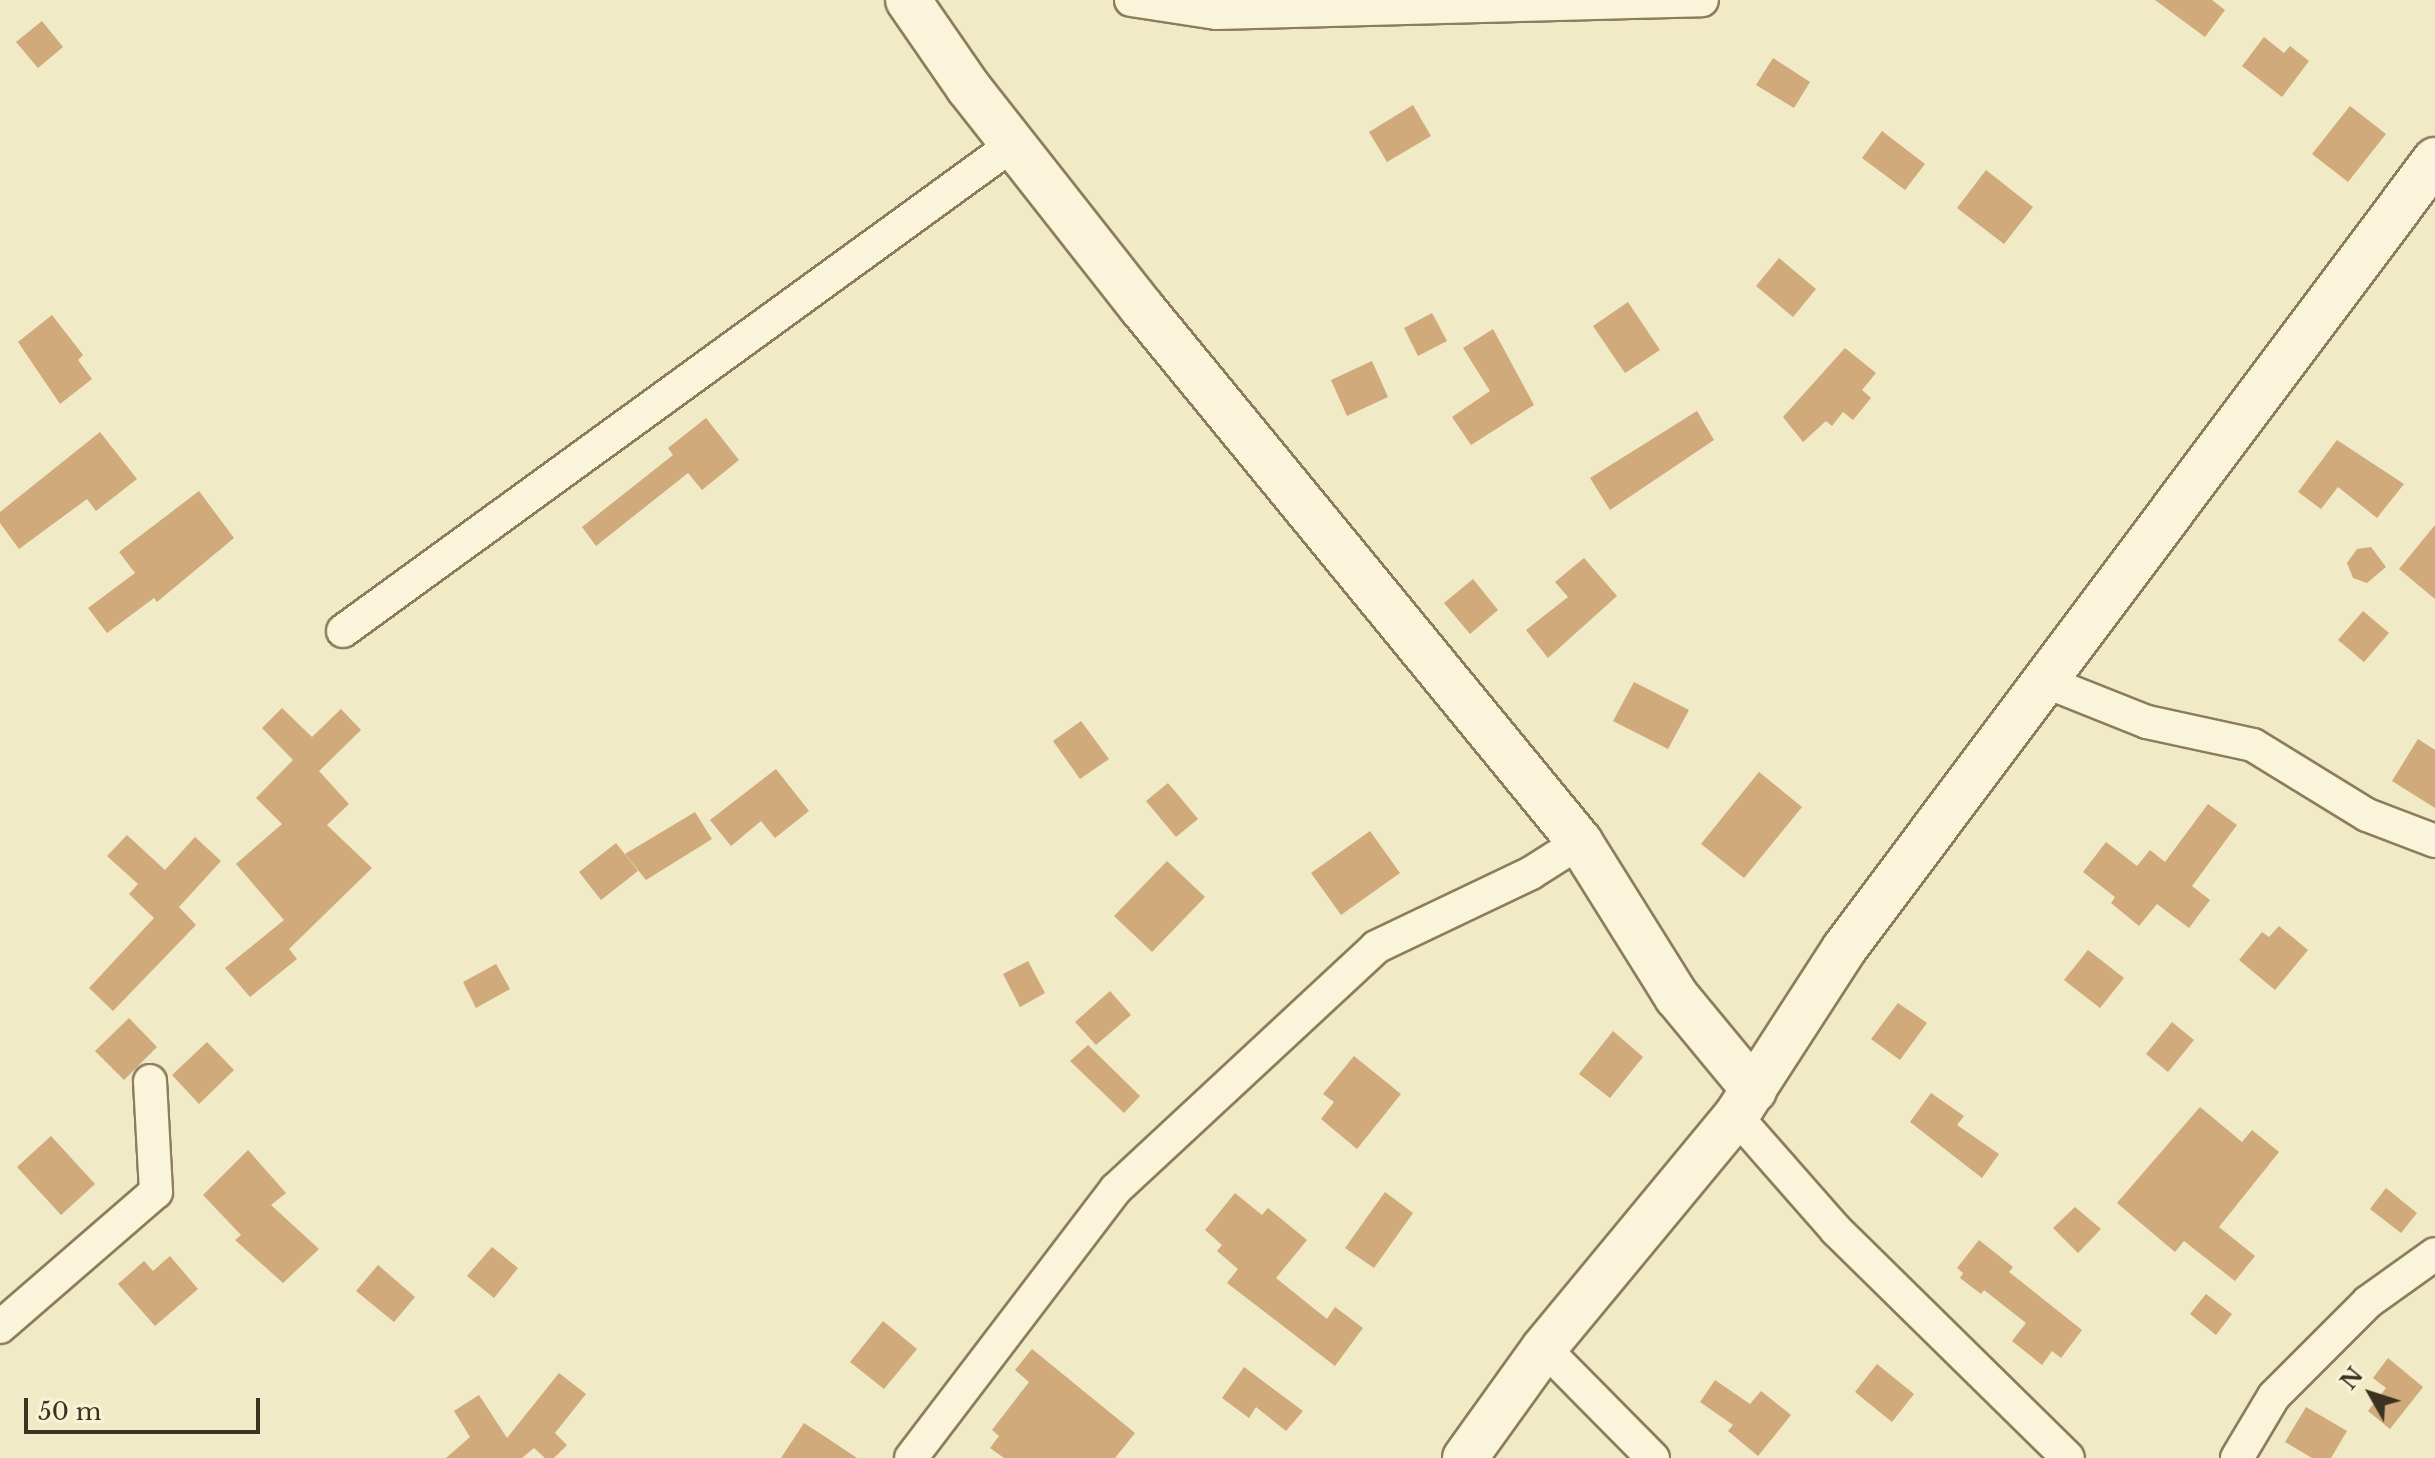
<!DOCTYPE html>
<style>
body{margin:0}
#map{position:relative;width:2435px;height:1458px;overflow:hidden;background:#f0eac6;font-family:"Libre Baskerville",serif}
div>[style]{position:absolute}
.building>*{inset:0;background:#d0aa7b}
.roads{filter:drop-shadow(2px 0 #8d7d5b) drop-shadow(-2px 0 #8d7d5b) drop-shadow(0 2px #8d7d5b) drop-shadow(0 -2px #8d7d5b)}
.street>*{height:32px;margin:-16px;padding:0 16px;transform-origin:16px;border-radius:16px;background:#faf5da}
.secondary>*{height:44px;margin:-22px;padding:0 22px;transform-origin:22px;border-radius:22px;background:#faf5da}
span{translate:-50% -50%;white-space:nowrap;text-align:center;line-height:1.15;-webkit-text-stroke:8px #f7f3d6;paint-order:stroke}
.north{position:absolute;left:2331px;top:1354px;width:80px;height:80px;-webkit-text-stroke:6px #f7f3d6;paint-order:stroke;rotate:309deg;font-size:22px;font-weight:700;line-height:32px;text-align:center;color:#3d321f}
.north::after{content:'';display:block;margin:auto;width:28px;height:36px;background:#3d321f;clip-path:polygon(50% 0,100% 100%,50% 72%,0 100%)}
.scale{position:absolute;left:24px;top:1398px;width:236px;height:36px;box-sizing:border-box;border:4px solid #3d321f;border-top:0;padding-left:10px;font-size:24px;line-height:28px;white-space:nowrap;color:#3d321f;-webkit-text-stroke:6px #f7f3d6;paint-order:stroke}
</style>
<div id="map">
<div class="building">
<i style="clip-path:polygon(2155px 0,2212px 0,2225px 10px,2205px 37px)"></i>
<i style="clip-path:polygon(42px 21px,63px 47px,38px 68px,16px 42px)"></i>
<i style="clip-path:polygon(2264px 37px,2284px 53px,2290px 46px,2309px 61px,2282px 97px,2242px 66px)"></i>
<i style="clip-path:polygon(1773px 58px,1810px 82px,1794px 108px,1756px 85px)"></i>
<i style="clip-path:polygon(1413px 105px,1431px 136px,1387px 162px,1369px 132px)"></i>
<i style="clip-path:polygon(2350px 106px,2386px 134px,2348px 182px,2312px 154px)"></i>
<i style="clip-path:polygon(1882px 131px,1925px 164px,1905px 190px,1862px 158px)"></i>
<i style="clip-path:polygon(1986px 170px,2033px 207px,2004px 244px,1957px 208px)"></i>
<i style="clip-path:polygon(1779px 258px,1816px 289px,1793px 317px,1756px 286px)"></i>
<i style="clip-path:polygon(1628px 302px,1660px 350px,1625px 373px,1593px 326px)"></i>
<i style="clip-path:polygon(1432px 313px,1447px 341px,1418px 356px,1404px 328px)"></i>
<i style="clip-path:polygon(52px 315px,83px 355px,78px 360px,92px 379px,60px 404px,18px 342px)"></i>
<i style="clip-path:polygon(1493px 329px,1534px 405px,1471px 445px,1452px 417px,1490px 391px,1463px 348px)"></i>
<i style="clip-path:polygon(1845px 348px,1876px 373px,1862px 390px,1871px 398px,1853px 420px,1843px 412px,1832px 426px,1826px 421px,1803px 442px,1783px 417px)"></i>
<i style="clip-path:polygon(1372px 361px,1388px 397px,1347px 416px,1331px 380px)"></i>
<i style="clip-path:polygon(1697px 411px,1714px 440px,1610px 510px,1590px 478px)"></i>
<i style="clip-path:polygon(706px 418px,739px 460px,702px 490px,688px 473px,596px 546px,582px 527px,673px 455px,668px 448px)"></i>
<i style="clip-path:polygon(100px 432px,137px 479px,96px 511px,87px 499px,19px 549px,0 523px,0 512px)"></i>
<i style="clip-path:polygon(2337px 440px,2404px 484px,2377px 518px,2338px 487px,2321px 509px,2298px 492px)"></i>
<i style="clip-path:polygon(199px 491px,234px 538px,157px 602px,154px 598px,107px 633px,88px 608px,135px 573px,119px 552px)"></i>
<i style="clip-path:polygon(2435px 525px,2435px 599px,2399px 569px)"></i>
<i style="clip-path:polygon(2371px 547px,2386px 567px,2367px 583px,2353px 578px,2347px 563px,2357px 549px)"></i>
<i style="clip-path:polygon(1584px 558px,1617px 596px,1548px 658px,1526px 630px,1568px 597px,1555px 582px)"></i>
<i style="clip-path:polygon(1473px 579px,1498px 610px,1470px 634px,1444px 603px)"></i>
<i style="clip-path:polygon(2363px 611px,2389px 633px,2364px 662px,2338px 640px)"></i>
<i style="clip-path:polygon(1634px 682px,1689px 710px,1668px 749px,1613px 721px)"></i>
<i style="clip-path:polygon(282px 708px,312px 737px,341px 709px,361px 730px,319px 771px,349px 804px,327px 825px,372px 868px,289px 949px,297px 959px,250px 997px,225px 968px,284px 920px,236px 864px,282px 824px,256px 798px,293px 760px,262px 728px)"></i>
<i style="clip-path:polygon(1081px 721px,1109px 759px,1080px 779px,1053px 741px)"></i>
<i style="clip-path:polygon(2418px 739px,2435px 750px,2435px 808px,2392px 781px)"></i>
<i style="clip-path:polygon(776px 769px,809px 811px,775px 838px,761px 821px,731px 846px,710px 820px)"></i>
<i style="clip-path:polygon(1759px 772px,1802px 807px,1744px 878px,1701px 844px)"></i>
<i style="clip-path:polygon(1168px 783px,1198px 819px,1176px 837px,1146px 801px)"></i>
<i style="clip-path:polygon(2208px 804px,2237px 825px,2192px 886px,2210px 900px,2189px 928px,2157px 904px,2139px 926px,2111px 903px,2115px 897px,2083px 872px,2106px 842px,2137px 866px,2150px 850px,2165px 862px)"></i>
<i style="clip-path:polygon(695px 812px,712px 839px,646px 880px,625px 854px)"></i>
<i style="clip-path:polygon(1370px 831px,1400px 873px,1341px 915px,1311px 873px)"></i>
<i style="clip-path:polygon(127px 835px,165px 870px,195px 837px,221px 861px,179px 907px,196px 925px,113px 1011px,89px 988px,154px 918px,129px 894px,138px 884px,107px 856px)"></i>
<i style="clip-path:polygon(616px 843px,638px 871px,601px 900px,579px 872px)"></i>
<i style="clip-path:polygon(1167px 861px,1205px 897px,1152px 952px,1114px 916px)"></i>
<i style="clip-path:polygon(2279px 926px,2308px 950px,2275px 990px,2239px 960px,2262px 932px,2269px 937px)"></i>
<i style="clip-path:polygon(2088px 950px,2124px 978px,2100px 1008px,2064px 980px)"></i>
<i style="clip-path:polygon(1028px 961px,1045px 993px,1020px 1007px,1003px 974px)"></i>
<i style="clip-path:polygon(496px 964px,510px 989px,476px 1008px,463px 982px)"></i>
<i style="clip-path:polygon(1110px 991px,1131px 1015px,1096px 1045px,1075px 1022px)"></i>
<i style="clip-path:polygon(1898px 1003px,1927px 1023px,1900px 1060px,1871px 1039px)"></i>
<i style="clip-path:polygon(129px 1018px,157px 1047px,124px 1080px,95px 1051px)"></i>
<i style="clip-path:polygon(2172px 1022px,2194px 1040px,2168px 1072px,2146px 1054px)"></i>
<i style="clip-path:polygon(1613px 1031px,1643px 1057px,1610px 1098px,1579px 1074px)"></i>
<i style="clip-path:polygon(207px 1042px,234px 1070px,199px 1104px,172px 1075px)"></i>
<i style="clip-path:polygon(1088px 1045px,1140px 1096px,1124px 1113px,1070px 1061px)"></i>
<i style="clip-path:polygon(1354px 1056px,1401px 1094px,1357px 1149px,1321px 1119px,1334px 1102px,1323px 1094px)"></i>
<i style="clip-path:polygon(1931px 1093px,1964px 1116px,1957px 1125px,1999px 1154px,1982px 1178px,1910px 1122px)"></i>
<i style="clip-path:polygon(2200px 1107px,2242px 1142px,2252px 1130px,2279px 1152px,2219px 1227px,2255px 1256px,2235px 1281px,2184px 1241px,2175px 1252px,2117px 1203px)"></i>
<i style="clip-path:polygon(51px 1136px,95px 1184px,61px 1215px,17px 1167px)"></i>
<i style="clip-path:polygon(248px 1150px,286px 1193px,271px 1205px,319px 1249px,283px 1283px,235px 1240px,241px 1235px,203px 1195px)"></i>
<i style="clip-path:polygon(2386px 1188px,2417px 1213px,2401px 1233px,2370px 1209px)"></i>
<i style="clip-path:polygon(1385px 1192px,1413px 1213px,1374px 1268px,1345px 1248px)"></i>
<i style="clip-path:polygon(1235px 1193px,1262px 1215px,1268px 1208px,1307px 1240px,1276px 1278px,1327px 1319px,1335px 1307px,1363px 1328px,1335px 1366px,1227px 1283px,1238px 1269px,1217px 1251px,1222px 1245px,1205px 1230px)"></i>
<i style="clip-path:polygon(2075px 1207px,2101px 1229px,2078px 1253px,2053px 1228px)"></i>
<i style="clip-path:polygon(1979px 1240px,2013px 1267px,2009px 1272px,2082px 1330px,2061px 1358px,2052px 1351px,2042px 1365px,2012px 1341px,2026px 1323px,1984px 1290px,1981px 1294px,1960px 1278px,1963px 1273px,1957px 1268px)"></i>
<i style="clip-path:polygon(492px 1247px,518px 1268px,494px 1298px,467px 1276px)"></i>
<i style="clip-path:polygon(170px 1256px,198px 1289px,155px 1326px,118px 1284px,144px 1261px,153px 1271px)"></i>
<i style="clip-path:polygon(378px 1265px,415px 1297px,394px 1322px,356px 1291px)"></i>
<i style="clip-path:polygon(2206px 1294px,2232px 1314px,2216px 1335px,2190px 1314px)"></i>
<i style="clip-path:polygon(883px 1321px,917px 1349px,884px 1389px,850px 1362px)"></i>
<i style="clip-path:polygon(1032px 1349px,1135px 1433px,1115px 1458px,1004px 1458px,990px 1448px,999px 1436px,992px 1430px,1029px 1382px,1015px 1370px)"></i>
<i style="clip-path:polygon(2388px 1358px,2423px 1387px,2390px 1429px,2368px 1411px,2386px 1388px,2373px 1378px)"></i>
<i style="clip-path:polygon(1877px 1364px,1914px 1394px,1892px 1422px,1855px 1392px)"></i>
<i style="clip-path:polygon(1244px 1367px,1303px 1411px,1286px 1431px,1256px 1407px,1249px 1418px,1222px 1398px)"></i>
<i style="clip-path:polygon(559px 1373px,586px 1394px,555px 1433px,567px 1445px,554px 1458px,545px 1458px,534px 1448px,522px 1458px,446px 1458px,470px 1437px,454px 1411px,479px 1395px,507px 1438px)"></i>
<i style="clip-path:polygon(1715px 1380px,1750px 1404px,1761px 1391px,1791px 1415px,1758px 1456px,1728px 1431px,1733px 1425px,1700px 1402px)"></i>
<i style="clip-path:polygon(2306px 1407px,2347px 1431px,2331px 1458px,2312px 1458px,2285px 1442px)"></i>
<i style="clip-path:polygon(804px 1423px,824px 1436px,857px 1458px,781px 1458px)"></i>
</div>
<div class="roads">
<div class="street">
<i style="left:1131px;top:0;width:86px;rotate:8.7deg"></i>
<i style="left:1216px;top:13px;width:486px;rotate:-1.5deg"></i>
<i style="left:343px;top:631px;width:827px;rotate:-36deg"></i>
<i style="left:2044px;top:681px;width:111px;rotate:21.7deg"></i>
<i style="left:2147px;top:722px;width:108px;rotate:12.2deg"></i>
<i style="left:2253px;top:745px;width:134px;rotate:31.6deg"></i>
<i style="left:2367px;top:815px;width:73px;rotate:20.9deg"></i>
<i style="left:1736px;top:1116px;width:152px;rotate:48.7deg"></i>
<i style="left:1836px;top:1230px;width:325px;rotate:44.5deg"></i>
<i style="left:0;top:1327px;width:206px;rotate:-40.9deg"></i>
<i style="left:156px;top:1192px;width:111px;rotate:-93.1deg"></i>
<i style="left:1544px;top:1348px;width:155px;rotate:45.3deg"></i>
<i style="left:911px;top:1458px;width:338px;rotate:-52.7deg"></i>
<i style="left:1116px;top:1189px;width:355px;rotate:-42.9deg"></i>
<i style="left:1376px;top:947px;width:172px;rotate:-25.5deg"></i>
<i style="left:1531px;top:873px;width:58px;rotate:-32.3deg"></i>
<i style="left:2237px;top:1458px;width:72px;rotate:-59.2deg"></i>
<i style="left:2274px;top:1396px;width:133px;rotate:-45deg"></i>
<i style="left:2368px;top:1302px;width:82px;rotate:-35.6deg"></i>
</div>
<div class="secondary">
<i style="left:908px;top:0;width:106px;rotate:55.4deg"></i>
<i style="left:968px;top:87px;width:281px;rotate:51.8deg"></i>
<i style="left:1142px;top:308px;width:691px;rotate:50.64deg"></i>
<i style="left:1580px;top:842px;width:183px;rotate:58deg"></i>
<i style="left:1677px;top:997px;width:121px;rotate:50.4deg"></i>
<i style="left:1465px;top:1458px;width:135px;rotate:-54.3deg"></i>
<i style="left:1544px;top:1348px;width:301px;rotate:-50.4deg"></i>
<i style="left:1736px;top:1116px;width:199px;rotate:-57.1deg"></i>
<i style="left:1844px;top:949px;width:986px;rotate:-53.16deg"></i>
</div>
</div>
<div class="north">N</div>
<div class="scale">50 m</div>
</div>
